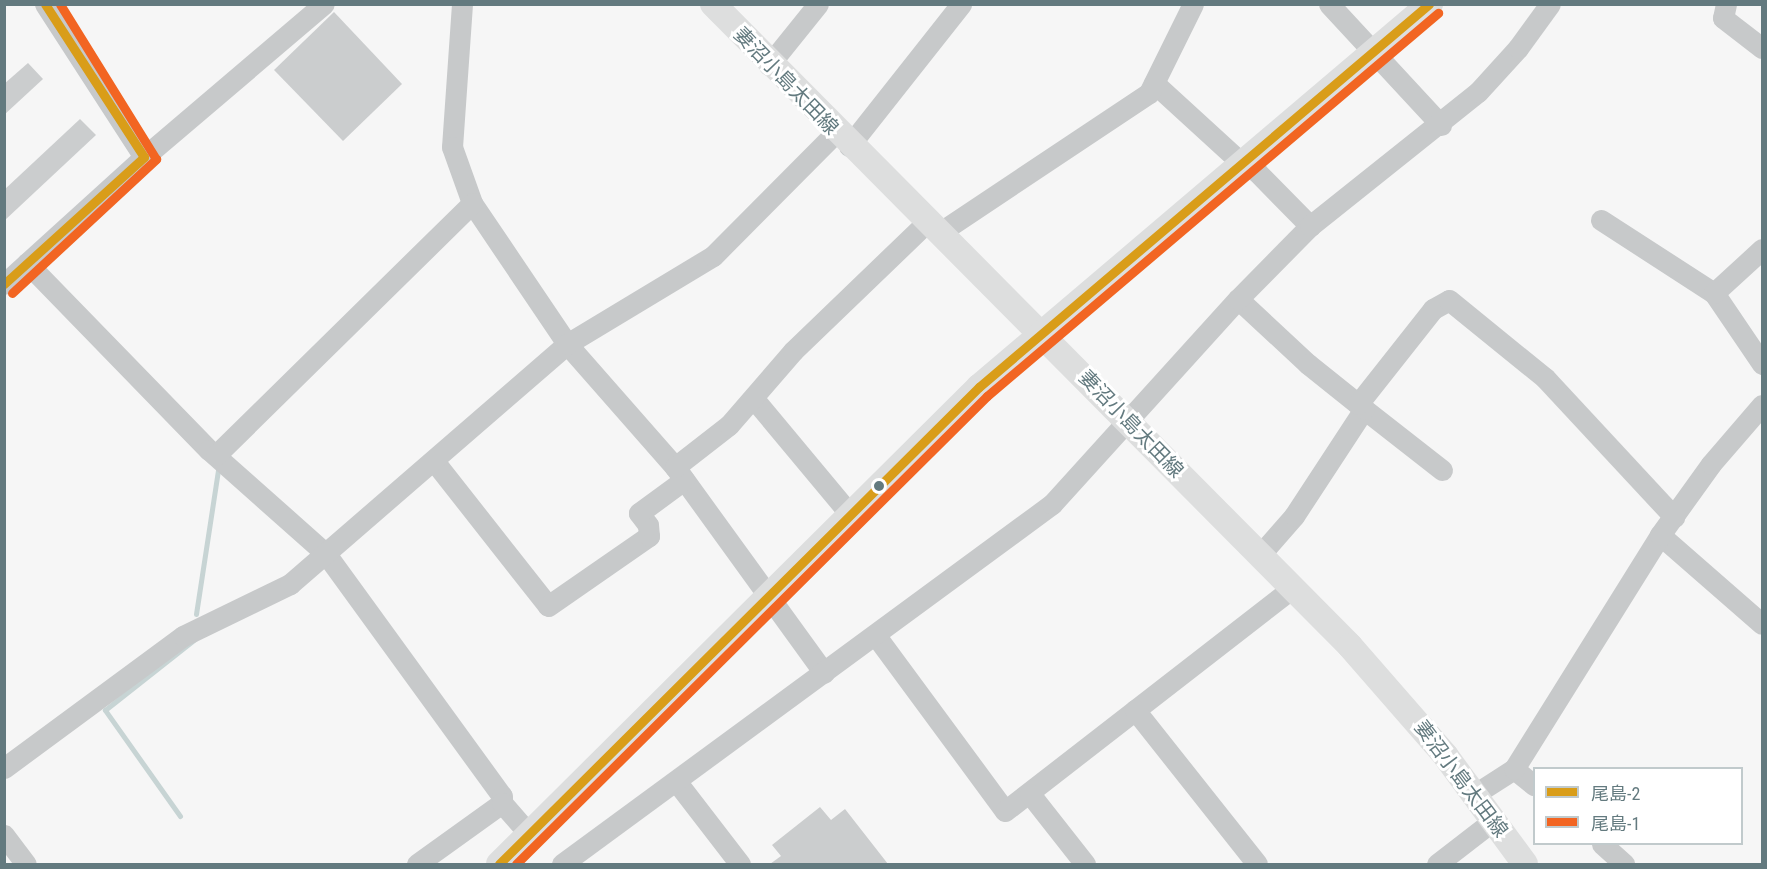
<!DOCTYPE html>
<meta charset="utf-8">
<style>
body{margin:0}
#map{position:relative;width:1767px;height:869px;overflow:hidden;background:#f6f6f6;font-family:"Roboto Condensed","Noto Sans JP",sans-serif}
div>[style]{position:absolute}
.stream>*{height:5px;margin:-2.5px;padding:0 2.5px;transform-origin:2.5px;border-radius:2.5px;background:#c7d4d4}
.building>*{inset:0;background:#cbcdce}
.minor>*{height:21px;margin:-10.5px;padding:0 10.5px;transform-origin:10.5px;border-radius:10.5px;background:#c7c9ca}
.major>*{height:26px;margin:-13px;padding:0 13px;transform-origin:13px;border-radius:13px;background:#dddede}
.bus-1>*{height:9px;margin:-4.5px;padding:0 4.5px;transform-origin:4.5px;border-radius:4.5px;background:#d99d19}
.bus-2>*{height:9px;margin:-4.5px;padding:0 4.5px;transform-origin:4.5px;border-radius:4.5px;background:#f26522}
.dots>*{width:16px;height:16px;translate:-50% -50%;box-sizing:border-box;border:3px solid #fff;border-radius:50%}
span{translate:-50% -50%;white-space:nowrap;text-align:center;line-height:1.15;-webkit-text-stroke:6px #fff;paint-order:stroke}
.street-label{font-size:20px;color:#637a7f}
.frame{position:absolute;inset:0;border:6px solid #637a7f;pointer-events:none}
.legend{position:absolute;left:1533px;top:767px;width:210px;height:78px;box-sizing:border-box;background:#fff;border:2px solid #c1cacc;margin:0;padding:8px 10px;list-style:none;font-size:18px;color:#637a7f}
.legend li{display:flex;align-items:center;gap:12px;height:30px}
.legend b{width:30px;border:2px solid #c1cacc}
</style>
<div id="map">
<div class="stream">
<i style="left:196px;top:614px;width:146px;rotate:-81.3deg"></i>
<i style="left:180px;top:816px;width:130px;rotate:-125.3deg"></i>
<i style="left:105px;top:710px;width:115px;rotate:-38.3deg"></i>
</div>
<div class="building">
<i style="clip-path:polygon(334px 12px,402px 84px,343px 141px,274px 70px)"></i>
<i style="clip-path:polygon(28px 63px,43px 79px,4px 115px,4px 84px)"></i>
<i style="clip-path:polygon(80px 119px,96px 135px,4px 221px,4px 190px)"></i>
<i style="clip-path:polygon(820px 807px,831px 820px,845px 809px,888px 864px,770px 864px,781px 856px,772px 845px)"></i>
</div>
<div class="minor">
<i style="left:45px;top:4px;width:182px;rotate:57.1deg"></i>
<i style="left:462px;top:4px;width:143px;rotate:94deg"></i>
<i style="left:452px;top:147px;width:59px;rotate:70.3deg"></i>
<i style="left:472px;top:203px;width:170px;rotate:56deg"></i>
<i style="left:567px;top:344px;width:164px;rotate:48.7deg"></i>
<i style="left:675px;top:467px;width:254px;rotate:54.1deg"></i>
<i style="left:1329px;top:4px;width:165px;rotate:47.2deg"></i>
<i style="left:1726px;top:4px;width:14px;rotate:102deg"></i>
<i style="left:1723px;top:18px;width:49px;rotate:37.6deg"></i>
<i style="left:769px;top:65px;width:78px;rotate:-51.2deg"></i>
<i style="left:1154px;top:83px;width:110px;rotate:42.4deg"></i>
<i style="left:1235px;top:157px;width:27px;rotate:34deg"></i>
<i style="left:1257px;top:172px;width:76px;rotate:45.5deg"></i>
<i style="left:849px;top:146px;width:181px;rotate:-51.7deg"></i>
<i style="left:1601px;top:220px;width:135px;rotate:32.9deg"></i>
<i style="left:1714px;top:293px;width:86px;rotate:55.9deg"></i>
<i style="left:939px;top:233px;width:252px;rotate:-33.7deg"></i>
<i style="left:1149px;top:93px;width:99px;rotate:-63.7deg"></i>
<i style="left:27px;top:263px;width:261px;rotate:45.8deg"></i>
<i style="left:209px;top:450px;width:157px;rotate:41.6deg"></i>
<i style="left:326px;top:554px;width:299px;rotate:54deg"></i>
<i style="left:502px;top:796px;width:7px;rotate:90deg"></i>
<i style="left:4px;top:284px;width:189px;rotate:-42.2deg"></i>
<i style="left:144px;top:157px;width:236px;rotate:-40.4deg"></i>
<i style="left:1714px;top:293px;width:65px;rotate:-42.5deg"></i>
<i style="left:1238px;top:299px;width:96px;rotate:42.9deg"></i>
<i style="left:1308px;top:364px;width:64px;rotate:38.7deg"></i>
<i style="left:754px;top:399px;width:148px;rotate:50.2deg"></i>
<i style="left:1364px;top:409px;width:99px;rotate:38deg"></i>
<i style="left:216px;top:455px;width:359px;rotate:-44.5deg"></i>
<i style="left:434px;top:461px;width:184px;rotate:51.8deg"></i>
<i style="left:548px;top:606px;width:123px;rotate:-34.7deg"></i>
<i style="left:649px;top:536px;width:11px;rotate:-95deg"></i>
<i style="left:648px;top:525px;width:15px;rotate:-127deg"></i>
<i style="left:639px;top:513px;width:56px;rotate:-36.3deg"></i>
<i style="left:675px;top:467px;width:68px;rotate:-37.9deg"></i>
<i style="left:729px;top:425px;width:98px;rotate:-49.1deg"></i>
<i style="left:793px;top:351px;width:186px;rotate:-43.9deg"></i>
<i style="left:1660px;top:535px;width:135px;rotate:41.1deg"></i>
<i style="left:1259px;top:556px;width:53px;rotate:-48.8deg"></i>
<i style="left:1294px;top:516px;width:128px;rotate:-56.8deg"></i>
<i style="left:1364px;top:409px;width:8px;rotate:-140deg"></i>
<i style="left:1358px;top:404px;width:121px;rotate:-51.7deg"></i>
<i style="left:1433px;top:309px;width:18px;rotate:-29deg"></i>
<i style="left:1449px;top:300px;width:124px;rotate:39.1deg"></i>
<i style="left:1545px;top:378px;width:190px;rotate:47.1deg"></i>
<i style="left:876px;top:636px;width:217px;rotate:53.6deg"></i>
<i style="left:1005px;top:811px;width:363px;rotate:-37.8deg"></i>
<i style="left:1135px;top:710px;width:196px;rotate:51.6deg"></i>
<i style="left:4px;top:768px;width:222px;rotate:-36.4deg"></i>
<i style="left:183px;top:636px;width:119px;rotate:-25.9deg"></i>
<i style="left:290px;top:584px;width:367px;rotate:-40.9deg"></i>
<i style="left:567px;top:344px;width:170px;rotate:-31.1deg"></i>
<i style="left:713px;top:256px;width:175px;rotate:-45.2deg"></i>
<i style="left:1514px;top:769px;width:26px;rotate:39deg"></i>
<i style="left:676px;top:781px;width:105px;rotate:52.4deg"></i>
<i style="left:1030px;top:794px;width:89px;rotate:51.8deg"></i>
<i style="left:1475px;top:794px;width:46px;rotate:-32.7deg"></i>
<i style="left:1514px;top:769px;width:276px;rotate:-58deg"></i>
<i style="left:1660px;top:535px;width:87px;rotate:-54.3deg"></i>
<i style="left:1711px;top:464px;width:78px;rotate:-49.2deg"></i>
<i style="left:4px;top:835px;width:36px;rotate:53deg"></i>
<i style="left:1602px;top:844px;width:30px;rotate:42deg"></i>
<i style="left:417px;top:864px;width:105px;rotate:-35.7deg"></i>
<i style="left:502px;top:803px;width:41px;rotate:48.9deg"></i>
<i style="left:562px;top:864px;width:608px;rotate:-36.3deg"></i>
<i style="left:1052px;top:504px;width:277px;rotate:-47.8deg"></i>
<i style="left:1238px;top:299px;width:103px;rotate:-45.4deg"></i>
<i style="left:1310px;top:226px;width:215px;rotate:-38.6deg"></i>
<i style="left:1478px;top:92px;width:59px;rotate:-47.7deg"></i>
<i style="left:1518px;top:48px;width:54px;rotate:-54deg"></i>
<i style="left:1437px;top:864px;width:72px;rotate:-37.7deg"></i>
</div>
<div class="major">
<i style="left:713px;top:4px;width:904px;rotate:45.22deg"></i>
<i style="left:1350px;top:646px;width:145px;rotate:48.9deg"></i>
<i style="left:1445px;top:755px;width:135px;rotate:53.7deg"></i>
<i style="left:499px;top:864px;width:677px;rotate:-44.82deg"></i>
<i style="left:979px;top:387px;width:592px;rotate:-40.34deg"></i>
</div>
<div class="bus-1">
<i style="left:4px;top:284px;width:189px;rotate:-42.2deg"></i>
<i style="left:144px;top:157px;width:182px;rotate:-122.9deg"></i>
<i style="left:499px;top:864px;width:677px;rotate:-44.82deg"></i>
<i style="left:979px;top:387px;width:591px;rotate:-40.4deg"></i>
</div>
<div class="bus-2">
<i style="left:12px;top:293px;width:197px;rotate:-42.9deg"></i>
<i style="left:156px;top:159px;width:182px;rotate:-121.8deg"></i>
<i style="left:516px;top:864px;width:664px;rotate:-44.82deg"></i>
<i style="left:987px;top:396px;width:592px;rotate:-40.34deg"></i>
</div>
<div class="dots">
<i style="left:879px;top:486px;background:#637a7f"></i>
</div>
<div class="street-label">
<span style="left:786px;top:81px;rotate:46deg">妻沼小島太田線</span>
<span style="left:1131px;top:424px;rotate:46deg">妻沼小島太田線</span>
<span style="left:1461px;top:779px;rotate:53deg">妻沼小島太田線</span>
</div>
<div class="frame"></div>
<ul class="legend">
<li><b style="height:8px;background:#d99d19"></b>尾島-2</li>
<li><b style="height:8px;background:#f26522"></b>尾島-1</li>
</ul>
</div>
